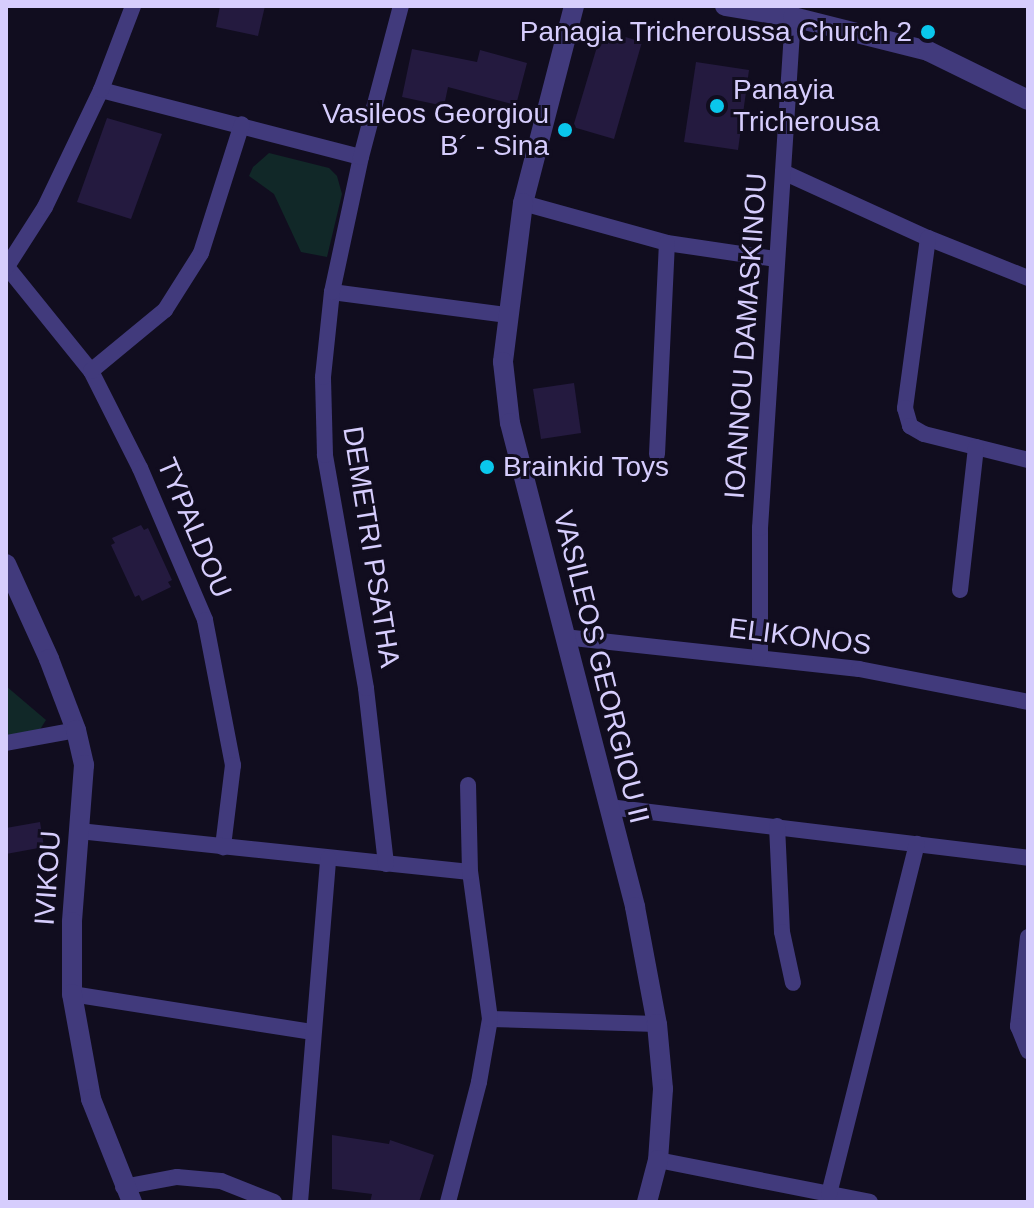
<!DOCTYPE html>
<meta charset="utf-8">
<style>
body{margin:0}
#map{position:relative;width:1034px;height:1208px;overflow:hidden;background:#110d1f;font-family:Arial,sans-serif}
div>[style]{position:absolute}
.green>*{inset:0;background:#112828}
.building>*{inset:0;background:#241a3f}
.minor>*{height:16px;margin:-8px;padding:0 8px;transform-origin:8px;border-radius:8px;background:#413a7c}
.tertiary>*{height:20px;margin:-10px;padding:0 10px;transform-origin:10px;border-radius:10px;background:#413a7c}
.dots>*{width:22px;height:22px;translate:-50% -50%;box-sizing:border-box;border:4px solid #110d1f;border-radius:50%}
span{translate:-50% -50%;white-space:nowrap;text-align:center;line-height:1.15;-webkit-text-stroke:6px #110d1f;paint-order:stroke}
.poi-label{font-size:28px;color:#d6cdfd}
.right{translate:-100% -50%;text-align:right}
.left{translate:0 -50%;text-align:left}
.street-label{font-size:28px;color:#d6cdfd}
.frame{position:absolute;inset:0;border:8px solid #d6cdfd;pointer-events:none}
</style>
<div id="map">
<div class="green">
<i style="clip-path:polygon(269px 153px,329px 168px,337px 176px,342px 194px,327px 257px,301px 252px,274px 194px,249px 176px,253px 167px)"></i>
<i style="clip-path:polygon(6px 686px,46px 720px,39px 731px,6px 736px)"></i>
</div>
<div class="building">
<i style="clip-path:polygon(220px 6px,265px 6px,258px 36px,216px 27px)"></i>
<i style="clip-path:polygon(602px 30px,642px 42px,614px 139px,573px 127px)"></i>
<i style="clip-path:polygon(412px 49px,477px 62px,480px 50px,527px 63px,516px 105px,448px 87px,444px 106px,402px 97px)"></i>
<i style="clip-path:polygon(696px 62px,749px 70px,738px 150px,684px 142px)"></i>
<i style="clip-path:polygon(107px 118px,162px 134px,131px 219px,77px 202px)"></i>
<i style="clip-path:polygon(574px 383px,581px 433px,541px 439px,533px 389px)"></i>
<i style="clip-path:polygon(141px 525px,144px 530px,148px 528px,172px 580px,168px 582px,171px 587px,142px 601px,139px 595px,135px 597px,111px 545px,115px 543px,112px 538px)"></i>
<i style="clip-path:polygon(40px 822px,44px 847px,6px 854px,6px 828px)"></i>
<i style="clip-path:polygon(332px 1135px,389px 1144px,390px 1140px,434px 1155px,419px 1202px,370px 1202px,372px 1194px,332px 1189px)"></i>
</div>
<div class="minor">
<i style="left:101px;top:90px;width:268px;rotate:14.5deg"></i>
<i style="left:783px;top:172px;width:159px;rotate:24.5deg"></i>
<i style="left:928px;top:238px;width:108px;rotate:21.8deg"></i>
<i style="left:523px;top:203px;width:149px;rotate:15.5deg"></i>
<i style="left:667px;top:243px;width:109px;rotate:8.4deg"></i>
<i style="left:928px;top:238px;width:172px;rotate:97.7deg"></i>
<i style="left:905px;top:408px;width:19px;rotate:74deg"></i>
<i style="left:910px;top:426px;width:16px;rotate:30deg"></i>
<i style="left:924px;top:434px;width:107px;rotate:14deg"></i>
<i style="left:7px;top:267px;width:134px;rotate:51.1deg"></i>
<i style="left:91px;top:371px;width:109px;rotate:63.2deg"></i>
<i style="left:140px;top:468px;width:165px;rotate:66.8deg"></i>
<i style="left:205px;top:620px;width:148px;rotate:79.1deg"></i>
<i style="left:233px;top:765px;width:83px;rotate:97deg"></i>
<i style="left:6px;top:268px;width:72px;rotate:-57.4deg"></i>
<i style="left:45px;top:207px;width:130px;rotate:-64.4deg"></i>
<i style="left:101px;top:90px;width:90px;rotate:-69.1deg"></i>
<i style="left:332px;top:292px;width:177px;rotate:7.5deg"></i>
<i style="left:91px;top:371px;width:96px;rotate:-39.5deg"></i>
<i style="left:165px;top:310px;width:67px;rotate:-57.7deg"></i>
<i style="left:201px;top:253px;width:135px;rotate:-72.4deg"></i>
<i style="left:657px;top:454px;width:211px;rotate:-87.3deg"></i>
<i style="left:960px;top:590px;width:144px;rotate:-83.6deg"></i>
<i style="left:564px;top:637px;width:297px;rotate:6.2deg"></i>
<i style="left:859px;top:669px;width:172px;rotate:11deg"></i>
<i style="left:760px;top:658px;width:130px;rotate:-90deg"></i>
<i style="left:760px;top:528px;width:512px;rotate:-86.31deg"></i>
<i style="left:6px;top:743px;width:71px;rotate:-10.5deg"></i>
<i style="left:609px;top:807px;width:422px;rotate:6.9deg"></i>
<i style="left:777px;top:826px;width:106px;rotate:87.3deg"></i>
<i style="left:782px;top:932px;width:52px;rotate:77.8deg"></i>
<i style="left:79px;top:831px;width:393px;rotate:6deg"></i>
<i style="left:386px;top:864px;width:177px;rotate:-96.5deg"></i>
<i style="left:366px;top:688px;width:237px;rotate:-100deg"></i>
<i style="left:325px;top:455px;width:78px;rotate:-91.5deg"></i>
<i style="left:323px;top:377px;width:85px;rotate:-84deg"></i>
<i style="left:332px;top:292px;width:138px;rotate:-77.9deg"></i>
<i style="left:361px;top:157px;width:156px;rotate:-75.2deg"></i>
<i style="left:1028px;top:937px;width:90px;rotate:96.4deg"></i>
<i style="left:1018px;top:1026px;width:27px;rotate:68deg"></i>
<i style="left:72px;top:994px;width:244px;rotate:9deg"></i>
<i style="left:490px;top:1019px;width:167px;rotate:1.7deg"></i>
<i style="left:658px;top:1160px;width:216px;rotate:11.2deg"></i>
<i style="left:123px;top:1187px;width:55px;rotate:-10.5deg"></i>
<i style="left:177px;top:1177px;width:44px;rotate:5.2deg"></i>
<i style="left:221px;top:1181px;width:57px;rotate:21.6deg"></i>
<i style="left:829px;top:1194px;width:361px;rotate:-75.9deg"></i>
<i style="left:300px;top:1202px;width:345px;rotate:-85.3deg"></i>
<i style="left:448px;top:1202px;width:124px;rotate:-75.5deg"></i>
<i style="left:479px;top:1082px;width:64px;rotate:-80.1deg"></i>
<i style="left:490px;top:1019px;width:148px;rotate:-97.7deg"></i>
<i style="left:470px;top:872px;width:87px;rotate:-91.3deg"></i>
</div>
<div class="tertiary">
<i style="left:574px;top:6px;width:203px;rotate:104.5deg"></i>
<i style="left:523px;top:203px;width:160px;rotate:97.2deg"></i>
<i style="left:503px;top:362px;width:61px;rotate:83.5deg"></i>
<i style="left:510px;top:423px;width:500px;rotate:75.5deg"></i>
<i style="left:635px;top:907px;width:119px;rotate:79.4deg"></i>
<i style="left:657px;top:1024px;width:65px;rotate:84.7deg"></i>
<i style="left:663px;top:1089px;width:71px;rotate:94deg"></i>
<i style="left:658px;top:1160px;width:43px;rotate:104.7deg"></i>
<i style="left:725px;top:6px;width:69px;rotate:9.2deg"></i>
<i style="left:793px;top:17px;width:139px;rotate:14.1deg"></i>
<i style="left:928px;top:51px;width:111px;rotate:26.1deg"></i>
<i style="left:6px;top:564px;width:104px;rotate:65.6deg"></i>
<i style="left:49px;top:659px;width:76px;rotate:69.2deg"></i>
<i style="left:76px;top:730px;width:36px;rotate:77deg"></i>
<i style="left:84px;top:765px;width:157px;rotate:94.4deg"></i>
<i style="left:72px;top:922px;width:72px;rotate:90deg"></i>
<i style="left:72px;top:994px;width:107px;rotate:79.7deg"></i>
<i style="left:91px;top:1099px;width:111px;rotate:68.3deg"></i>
</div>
<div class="dots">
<i style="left:928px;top:32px;background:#0ac7ec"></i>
<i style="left:717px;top:106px;background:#0ac7ec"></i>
<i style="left:565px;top:130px;background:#0ac7ec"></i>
<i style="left:487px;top:467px;background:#0ac7ec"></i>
</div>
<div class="poi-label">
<span class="right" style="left:912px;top:32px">Panagia Tricheroussa Church 2</span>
<span class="left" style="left:733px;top:106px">Panayia<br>Tricherousa</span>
<span class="right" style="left:549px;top:130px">Vasileos Georgiou<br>B´ - Sina</span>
<span class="left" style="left:503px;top:467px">Brainkid Toys</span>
</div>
<div class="street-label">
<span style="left:746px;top:336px;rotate:-86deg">IOANNOU DAMASKINOU</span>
<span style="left:194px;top:528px;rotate:67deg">TYPALDOU</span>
<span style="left:371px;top:547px;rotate:81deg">DEMETRI PSATHA</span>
<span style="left:800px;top:637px;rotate:7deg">ELIKONOS</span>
<span style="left:601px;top:667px;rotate:76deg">VASILEOS GEORGIOU II</span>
<span style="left:48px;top:878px;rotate:-86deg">IVIKOU</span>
</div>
<div class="frame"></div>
</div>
